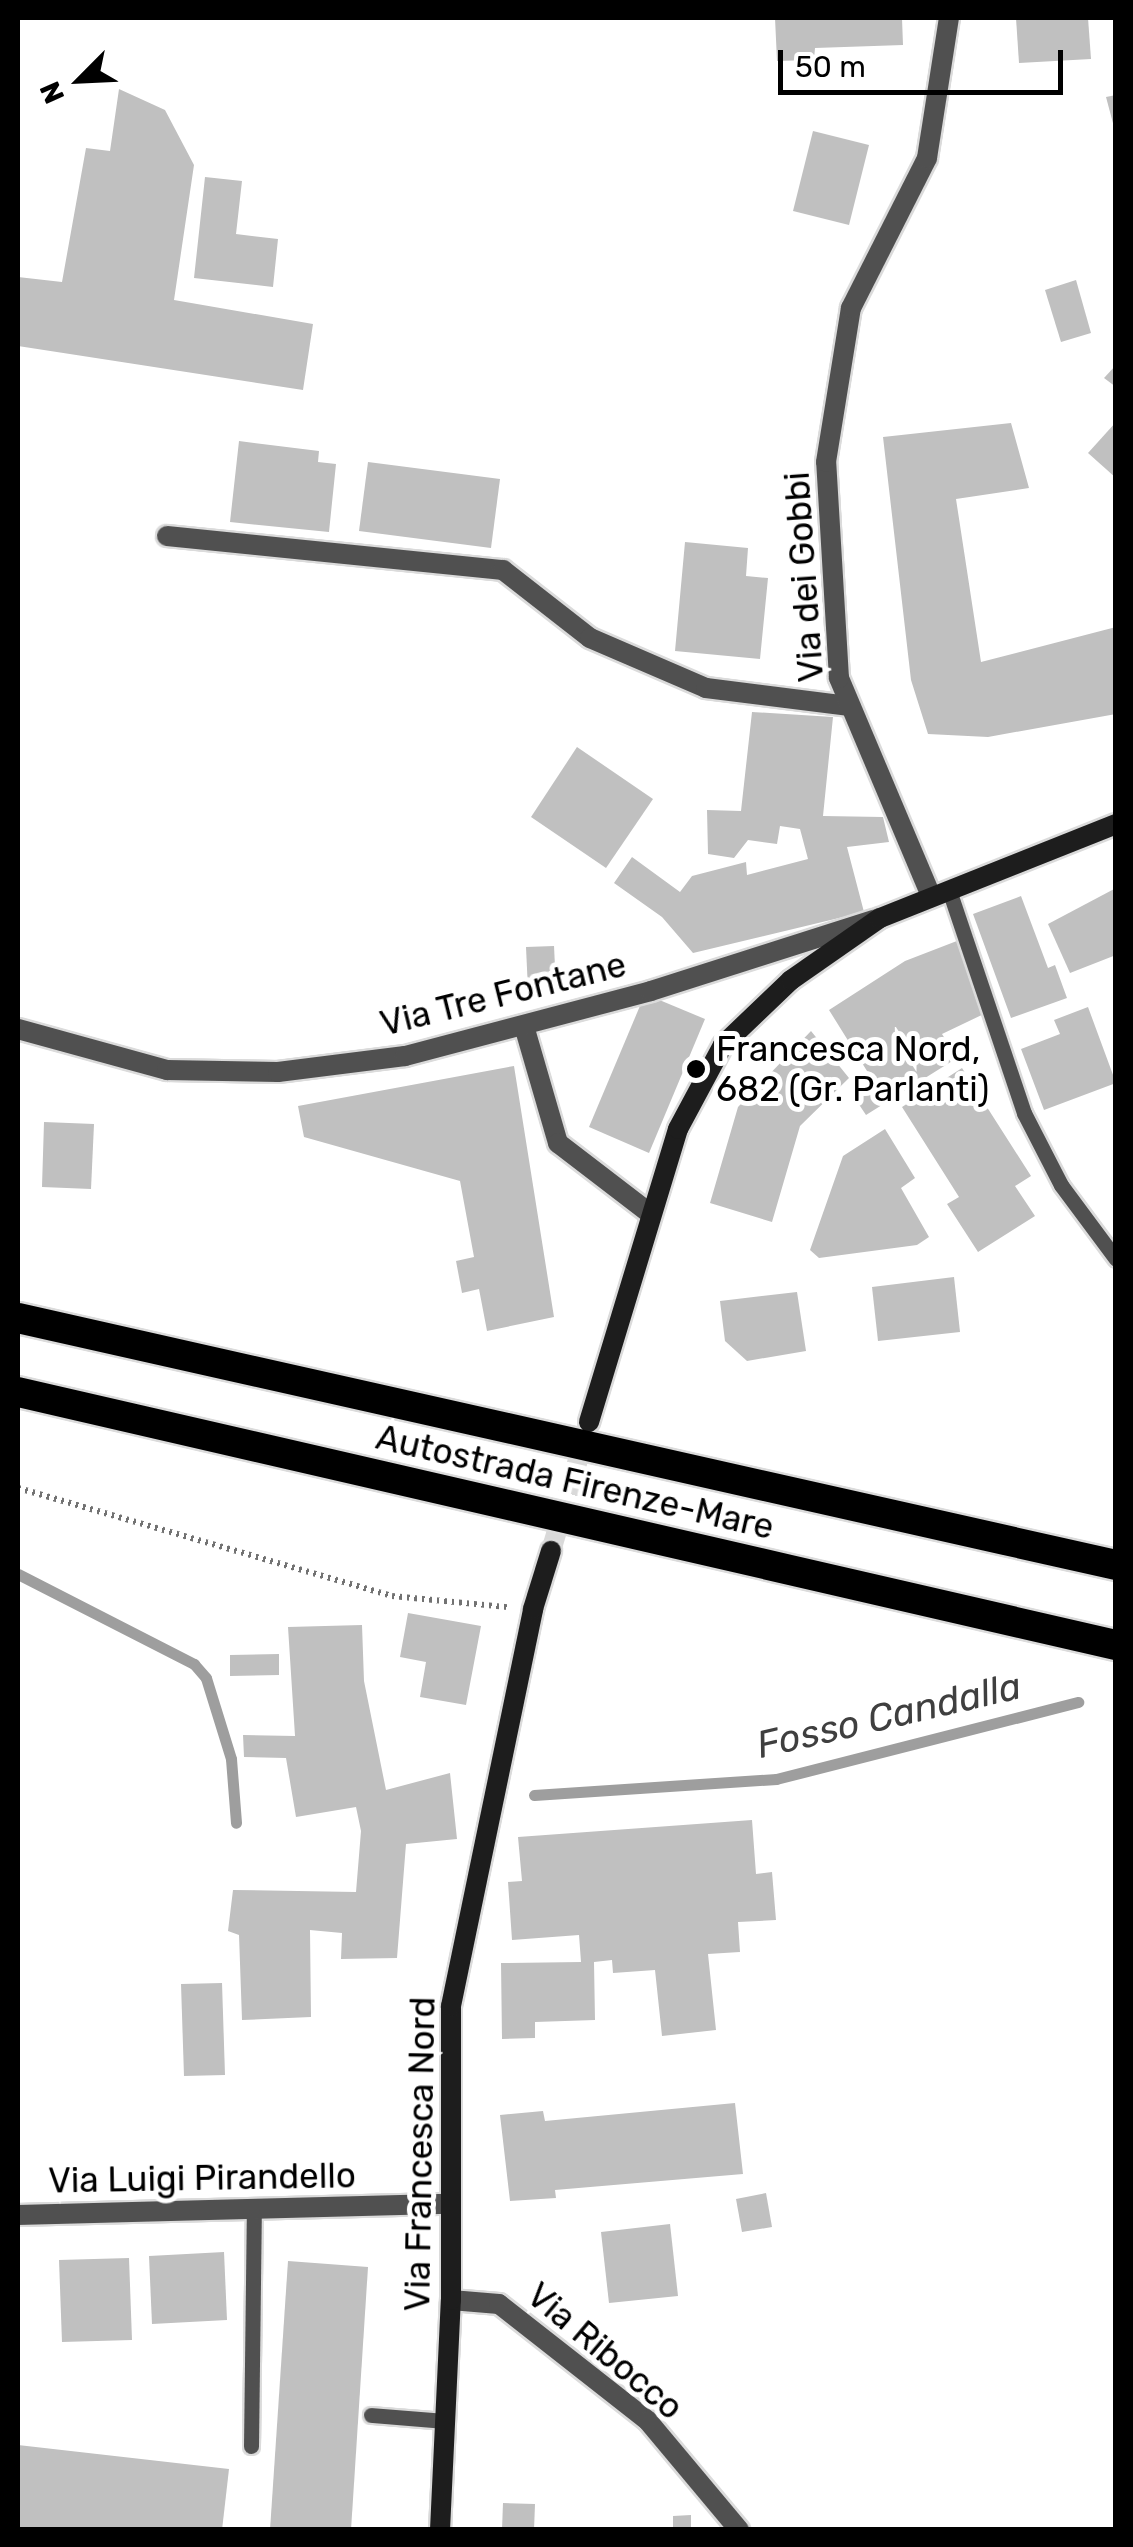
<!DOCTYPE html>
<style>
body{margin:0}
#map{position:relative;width:1133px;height:2547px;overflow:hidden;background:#fff;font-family:Rubik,sans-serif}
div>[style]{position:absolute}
.stream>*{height:11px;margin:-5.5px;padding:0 5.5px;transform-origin:5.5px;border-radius:5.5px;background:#9e9e9e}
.building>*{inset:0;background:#c0c0c0}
.secondary-tunnel>*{height:20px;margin-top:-10px;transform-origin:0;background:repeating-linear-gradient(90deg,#d9d9d9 0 20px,transparent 0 30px)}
.path>*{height:6px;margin-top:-3px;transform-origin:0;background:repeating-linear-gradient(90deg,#727272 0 2.5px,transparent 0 7.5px)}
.roads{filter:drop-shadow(2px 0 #dbdbdb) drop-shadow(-2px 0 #dbdbdb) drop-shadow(0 2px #dbdbdb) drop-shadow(0 -2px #dbdbdb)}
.lane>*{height:15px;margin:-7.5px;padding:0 7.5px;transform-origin:7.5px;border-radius:7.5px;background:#505050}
.street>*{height:20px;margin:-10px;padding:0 10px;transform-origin:10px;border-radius:10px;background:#505050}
.secondary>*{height:20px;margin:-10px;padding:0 10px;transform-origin:10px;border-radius:10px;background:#1d1d1d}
.highway>*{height:30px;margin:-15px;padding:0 15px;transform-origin:15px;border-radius:15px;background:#000}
.dots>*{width:28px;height:28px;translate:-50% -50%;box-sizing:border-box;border:5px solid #fff;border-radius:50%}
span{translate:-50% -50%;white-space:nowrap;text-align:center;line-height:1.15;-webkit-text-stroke:10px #fff;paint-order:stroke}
.street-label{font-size:35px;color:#000}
.poi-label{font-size:35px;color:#000}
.left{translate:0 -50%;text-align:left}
.water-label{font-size:38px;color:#3f3f3f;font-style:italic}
.frame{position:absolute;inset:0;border:20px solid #000;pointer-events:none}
.north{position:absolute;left:30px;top:30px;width:100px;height:100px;-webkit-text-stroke:8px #fff;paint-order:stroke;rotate:246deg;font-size:28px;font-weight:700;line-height:40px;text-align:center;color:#000}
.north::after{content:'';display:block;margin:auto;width:35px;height:45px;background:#000;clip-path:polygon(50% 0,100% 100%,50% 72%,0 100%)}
.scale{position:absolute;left:778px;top:50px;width:285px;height:45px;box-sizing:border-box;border:5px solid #000;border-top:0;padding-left:12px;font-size:30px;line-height:35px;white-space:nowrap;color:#000;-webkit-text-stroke:8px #fff;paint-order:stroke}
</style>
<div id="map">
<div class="stream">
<i style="left:18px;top:1574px;width:198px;rotate:27.1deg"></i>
<i style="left:194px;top:1664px;width:18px;rotate:49deg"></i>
<i style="left:206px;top:1678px;width:85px;rotate:72.8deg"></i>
<i style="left:231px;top:1759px;width:64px;rotate:85.5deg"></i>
<i style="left:534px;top:1795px;width:243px;rotate:-3.8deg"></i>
<i style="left:776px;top:1779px;width:312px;rotate:-14.3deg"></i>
</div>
<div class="building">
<i style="clip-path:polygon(775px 18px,902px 18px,903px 45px,815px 48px,814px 60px,777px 61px)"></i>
<i style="clip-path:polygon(1016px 18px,1088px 18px,1091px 59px,1019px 63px)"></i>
<i style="clip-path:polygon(119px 89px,165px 110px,194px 165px,174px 300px,313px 324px,303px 390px,18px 346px,18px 277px,62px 282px,86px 148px,110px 151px)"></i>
<i style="clip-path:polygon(1116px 95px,1116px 127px,1114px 127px,1106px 97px)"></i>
<i style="clip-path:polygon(813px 131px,869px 145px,849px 225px,793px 211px)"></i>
<i style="clip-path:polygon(205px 177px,242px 181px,236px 234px,278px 239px,273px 287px,194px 278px)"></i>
<i style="clip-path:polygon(1076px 280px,1091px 333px,1061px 342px,1045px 290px)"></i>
<i style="clip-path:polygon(1116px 365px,1116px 387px,1104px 378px)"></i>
<i style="clip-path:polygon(1116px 422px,1116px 478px,1088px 453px)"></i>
<i style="clip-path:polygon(1011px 423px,1029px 488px,956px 499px,981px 662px,1116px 627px,1116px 714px,988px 737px,928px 734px,911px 680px,883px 437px)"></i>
<i style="clip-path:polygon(239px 441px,319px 451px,318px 462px,336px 464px,329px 532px,230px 522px)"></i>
<i style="clip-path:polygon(368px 462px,500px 479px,491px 548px,359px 531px)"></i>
<i style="clip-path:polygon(685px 542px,748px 548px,746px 576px,768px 578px,760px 659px,675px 651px)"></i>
<i style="clip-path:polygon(752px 712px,833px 717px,823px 816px,883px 817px,889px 842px,847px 847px,864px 912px,693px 953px,662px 917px,614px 883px,632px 857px,680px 892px,692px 876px,746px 862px,747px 875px,808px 859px,800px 829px,780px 826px,777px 844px,748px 840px,734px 858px,708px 854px,707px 810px,741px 811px)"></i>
<i style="clip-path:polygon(577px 747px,653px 799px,606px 868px,531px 817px)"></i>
<i style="clip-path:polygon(1116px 888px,1116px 955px,1070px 973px,1048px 924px)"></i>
<i style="clip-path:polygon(1021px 896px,1048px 968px,1055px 965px,1067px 998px,1011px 1018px,973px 914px)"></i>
<i style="clip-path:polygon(962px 939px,988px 1012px,942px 1034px,957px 1058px,866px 1115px,850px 1091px,872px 1079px,829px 1010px,905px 961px)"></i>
<i style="clip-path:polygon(554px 946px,556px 988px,528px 990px,526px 947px)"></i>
<i style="clip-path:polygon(645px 994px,705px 1019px,649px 1153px,589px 1127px)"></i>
<i style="clip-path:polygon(1088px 1007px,1116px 1083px,1044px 1110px,1021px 1049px,1060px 1034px,1054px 1020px)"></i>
<i style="clip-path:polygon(811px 1031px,849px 1078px,800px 1126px,772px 1222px,710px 1203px,738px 1107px)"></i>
<i style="clip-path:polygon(514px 1066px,554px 1317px,487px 1331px,479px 1289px,462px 1293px,456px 1261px,474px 1257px,460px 1181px,304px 1137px,298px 1106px)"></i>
<i style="clip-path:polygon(962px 1068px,1031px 1176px,1015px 1186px,1035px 1216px,978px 1252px,947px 1204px,959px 1197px,902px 1107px)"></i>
<i style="clip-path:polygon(44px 1122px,94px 1124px,91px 1189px,42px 1187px)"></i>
<i style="clip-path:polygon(885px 1129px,915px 1178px,901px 1188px,929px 1237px,917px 1245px,819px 1258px,810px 1250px,843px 1156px)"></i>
<i style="clip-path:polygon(954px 1277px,960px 1332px,878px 1341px,872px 1287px)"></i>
<i style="clip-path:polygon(797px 1292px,806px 1351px,747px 1361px,725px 1341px,720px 1301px)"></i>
<i style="clip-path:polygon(408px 1613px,481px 1626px,466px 1705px,420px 1697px,426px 1662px,400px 1657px)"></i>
<i style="clip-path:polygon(362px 1625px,364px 1681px,386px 1790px,450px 1773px,457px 1839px,406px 1844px,397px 1958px,341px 1959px,342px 1933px,310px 1930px,311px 2017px,242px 2020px,239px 1935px,228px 1931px,233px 1890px,356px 1892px,361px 1831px,356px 1807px,296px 1817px,286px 1758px,244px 1757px,243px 1735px,295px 1736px,288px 1627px)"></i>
<i style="clip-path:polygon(279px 1654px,279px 1675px,230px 1676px,230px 1655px)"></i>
<i style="clip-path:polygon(752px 1820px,756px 1874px,772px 1872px,776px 1920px,738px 1922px,740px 1952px,708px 1954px,716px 2030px,662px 2036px,655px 1970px,613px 1973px,612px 1960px,594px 1962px,595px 2020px,535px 2022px,535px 2038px,502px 2039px,501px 1963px,581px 1962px,579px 1935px,512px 1940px,508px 1882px,522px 1881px,518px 1837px)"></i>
<i style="clip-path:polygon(222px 1983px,225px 2075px,184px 2076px,181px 1984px)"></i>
<i style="clip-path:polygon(735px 2103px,743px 2174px,555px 2190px,556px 2198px,510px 2201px,500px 2115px,543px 2111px,545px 2121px)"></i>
<i style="clip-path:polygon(766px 2193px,772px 2227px,742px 2232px,736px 2199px)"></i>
<i style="clip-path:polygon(670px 2224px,678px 2296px,609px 2303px,601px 2232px)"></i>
<i style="clip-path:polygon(224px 2252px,227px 2320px,152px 2324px,149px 2256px)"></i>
<i style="clip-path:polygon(129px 2258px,132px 2340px,62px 2342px,59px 2260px)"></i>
<i style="clip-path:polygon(288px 2261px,368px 2267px,351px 2530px,270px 2530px)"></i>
<i style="clip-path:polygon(18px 2445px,229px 2469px,222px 2530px,18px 2530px)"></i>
<i style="clip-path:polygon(503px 2503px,535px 2504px,534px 2530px,502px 2530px)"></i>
<i style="clip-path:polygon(691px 2515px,691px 2530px,673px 2530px,673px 2516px)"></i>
</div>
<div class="secondary-tunnel">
<i style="left:551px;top:1551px;width:123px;rotate:-73.5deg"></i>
</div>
<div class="path">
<i style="left:18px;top:1488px;width:389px;rotate:16.1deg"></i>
<i style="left:392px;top:1596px;width:116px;rotate:5.5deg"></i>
</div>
<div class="roads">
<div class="lane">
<i style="left:949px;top:890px;width:235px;rotate:71.4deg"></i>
<i style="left:1024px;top:1113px;width:81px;rotate:62.8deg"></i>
<i style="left:1061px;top:1185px;width:92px;rotate:53.4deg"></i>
<i style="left:371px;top:2415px;width:73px;rotate:4.7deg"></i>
<i style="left:251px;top:2446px;width:237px;rotate:-89.3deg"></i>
</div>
<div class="street">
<i style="left:167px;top:536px;width:338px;rotate:5.8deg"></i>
<i style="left:503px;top:570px;width:110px;rotate:38deg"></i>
<i style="left:590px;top:638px;width:126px;rotate:23.3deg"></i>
<i style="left:706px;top:688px;width:143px;rotate:7.2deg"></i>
<i style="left:931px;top:896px;width:237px;rotate:-112.9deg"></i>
<i style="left:839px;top:678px;width:216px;rotate:-93.4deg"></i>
<i style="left:826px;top:462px;width:156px;rotate:-80.8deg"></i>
<i style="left:851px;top:308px;width:168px;rotate:-63.1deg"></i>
<i style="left:927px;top:158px;width:142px;rotate:-81.1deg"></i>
<i style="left:524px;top:1026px;width:122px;rotate:73.8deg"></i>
<i style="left:558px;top:1143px;width:113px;rotate:37.5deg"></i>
<i style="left:18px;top:1029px;width:155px;rotate:15.4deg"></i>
<i style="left:167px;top:1070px;width:111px;rotate:1deg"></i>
<i style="left:278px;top:1072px;width:128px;rotate:-7.2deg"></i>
<i style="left:405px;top:1056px;width:254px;rotate:-14.8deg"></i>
<i style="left:651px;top:991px;width:234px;rotate:-17.7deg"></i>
<i style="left:18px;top:2215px;width:430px;rotate:-1.5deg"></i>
<i style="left:451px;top:2300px;width:48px;rotate:4.8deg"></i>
<i style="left:499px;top:2304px;width:189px;rotate:38.1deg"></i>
<i style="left:648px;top:2421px;width:142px;rotate:50.1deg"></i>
</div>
<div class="secondary">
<i style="left:589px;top:1422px;width:306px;rotate:-73.1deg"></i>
<i style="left:678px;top:1129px;width:95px;rotate:-61.8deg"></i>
<i style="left:723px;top:1045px;width:94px;rotate:-43.7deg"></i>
<i style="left:791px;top:980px;width:108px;rotate:-34.9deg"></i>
<i style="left:880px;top:918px;width:254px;rotate:-21.7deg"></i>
<i style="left:440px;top:2530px;width:230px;rotate:-87.3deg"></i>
<i style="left:451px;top:2300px;width:294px;rotate:-90deg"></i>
<i style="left:451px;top:2006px;width:405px;rotate:-78.3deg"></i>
<i style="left:533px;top:1609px;width:61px;rotate:-72.8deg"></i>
</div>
<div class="highway">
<i style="left:18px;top:1318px;width:1125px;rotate:12.68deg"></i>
<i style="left:18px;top:1392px;width:1127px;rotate:12.98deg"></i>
</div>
</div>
<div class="dots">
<i style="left:696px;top:1069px;background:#000"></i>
</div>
<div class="street-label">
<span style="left:804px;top:577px;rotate:-94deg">Via dei Gobbi</span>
<span style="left:503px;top:994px;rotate:-14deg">Via Tre Fontane</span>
<span style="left:575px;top:1482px;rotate:13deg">Autostrada Firenze-Mare</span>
<span style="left:420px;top:2154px;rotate:-89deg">Via Francesca Nord</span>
<span style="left:202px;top:2178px;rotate:-1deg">Via Luigi Pirandello</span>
<span style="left:605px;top:2351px;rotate:40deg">Via Ribocco</span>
</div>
<div class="poi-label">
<span class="left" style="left:716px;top:1069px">Francesca Nord,<br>682 (Gr. Parlanti)</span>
</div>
<div class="water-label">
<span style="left:889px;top:1716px;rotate:-13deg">Fosso Candalla</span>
</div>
<div class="frame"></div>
<div class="north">N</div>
<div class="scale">50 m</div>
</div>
